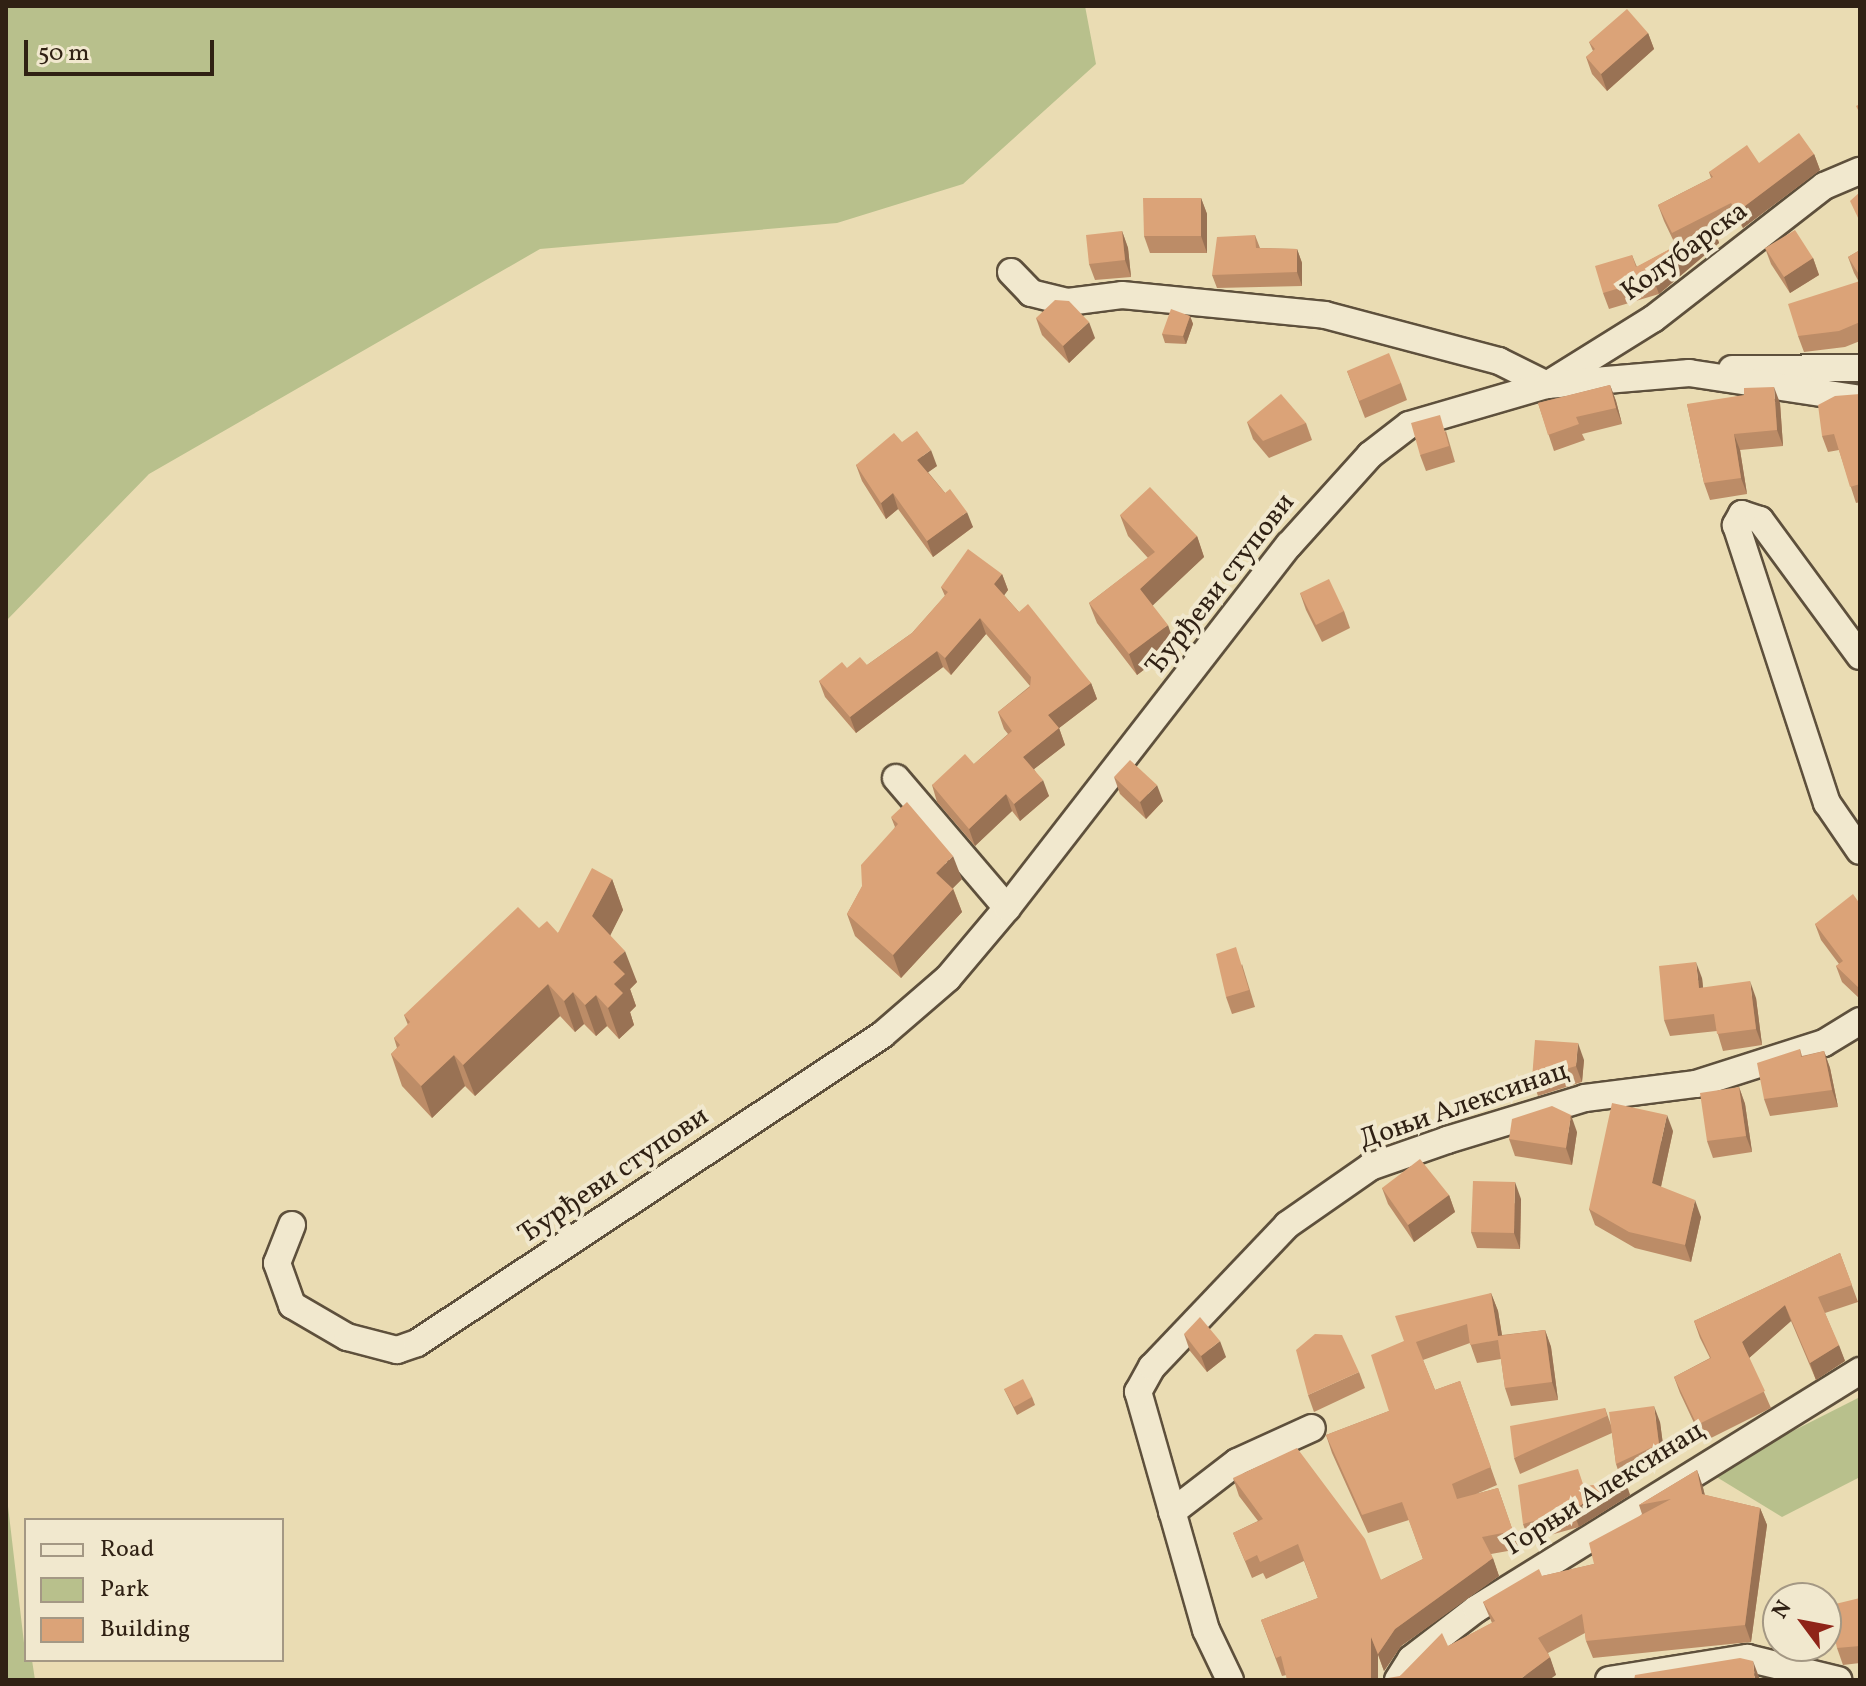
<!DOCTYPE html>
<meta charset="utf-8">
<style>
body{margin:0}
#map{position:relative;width:1866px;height:1686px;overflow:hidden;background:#eadcb3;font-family:Vollkorn,serif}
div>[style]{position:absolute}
.green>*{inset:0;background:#b8c08c}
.roads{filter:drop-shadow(2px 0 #5e503c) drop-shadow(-2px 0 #5e503c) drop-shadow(0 2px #5e503c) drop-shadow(0 -2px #5e503c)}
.minor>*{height:26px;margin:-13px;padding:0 13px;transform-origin:13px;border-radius:13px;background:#f1e8ce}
.wall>*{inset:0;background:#bc8c67}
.shaded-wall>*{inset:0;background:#997254}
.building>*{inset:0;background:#dba378}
span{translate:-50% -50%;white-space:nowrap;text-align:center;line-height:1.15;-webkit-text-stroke:8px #f1e8ce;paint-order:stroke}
.street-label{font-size:28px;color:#302114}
.frame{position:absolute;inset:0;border:8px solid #302114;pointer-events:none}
.legend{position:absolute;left:24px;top:1518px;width:260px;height:144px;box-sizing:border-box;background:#f1e8ce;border:2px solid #a49884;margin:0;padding:10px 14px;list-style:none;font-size:24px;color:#302114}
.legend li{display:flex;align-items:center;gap:16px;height:40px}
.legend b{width:40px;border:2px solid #a49884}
.north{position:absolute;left:1762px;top:1582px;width:80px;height:80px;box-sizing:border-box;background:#f1e8ce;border:2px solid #a49884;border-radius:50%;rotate:302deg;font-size:22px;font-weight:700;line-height:32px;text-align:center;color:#302114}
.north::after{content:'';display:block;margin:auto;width:28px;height:36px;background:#8f2418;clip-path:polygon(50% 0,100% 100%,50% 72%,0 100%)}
.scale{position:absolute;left:24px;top:40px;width:190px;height:36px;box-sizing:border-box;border:4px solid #302114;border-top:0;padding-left:10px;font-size:24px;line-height:28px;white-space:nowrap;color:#302114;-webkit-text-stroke:6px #f1e8ce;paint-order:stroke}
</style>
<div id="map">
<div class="green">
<i style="clip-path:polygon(6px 6px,1085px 6px,1096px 64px,963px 184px,837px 223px,540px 249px,149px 474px,6px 621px)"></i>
<i style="clip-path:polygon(1860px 1397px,1860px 1477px,1782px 1517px,1710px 1473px)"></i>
<i style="clip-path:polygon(6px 1489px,26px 1660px,32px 1660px,35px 1680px,6px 1680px)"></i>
</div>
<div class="roads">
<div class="minor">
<i style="left:1011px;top:272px;width:29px;rotate:46deg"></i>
<i style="left:1031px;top:293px;width:38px;rotate:14deg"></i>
<i style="left:1068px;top:302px;width:54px;rotate:-7.4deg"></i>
<i style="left:1122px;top:295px;width:204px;rotate:5.6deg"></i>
<i style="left:1325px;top:315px;width:180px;rotate:14.8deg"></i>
<i style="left:1499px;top:361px;width:54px;rotate:26.6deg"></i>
<i style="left:1732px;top:369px;width:128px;rotate:-0.4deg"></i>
<i style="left:1550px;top:383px;width:121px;rotate:-31.9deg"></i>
<i style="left:1653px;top:319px;width:217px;rotate:-37.9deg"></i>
<i style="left:1824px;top:186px;width:39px;rotate:-23deg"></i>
<i style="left:1860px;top:656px;width:169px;rotate:-126.3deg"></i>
<i style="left:1760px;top:520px;width:19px;rotate:-162deg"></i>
<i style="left:1742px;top:514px;width:13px;rotate:119deg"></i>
<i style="left:1736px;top:525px;width:293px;rotate:71.9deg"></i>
<i style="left:1827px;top:803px;width:58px;rotate:55.5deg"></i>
<i style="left:896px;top:778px;width:171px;rotate:49.5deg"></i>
<i style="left:292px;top:1225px;width:41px;rotate:111.5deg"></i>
<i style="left:277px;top:1263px;width:45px;rotate:70.3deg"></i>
<i style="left:292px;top:1305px;width:64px;rotate:30.2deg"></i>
<i style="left:347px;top:1337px;width:52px;rotate:14.6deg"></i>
<i style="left:397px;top:1350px;width:21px;rotate:-19deg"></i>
<i style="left:417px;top:1343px;width:558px;rotate:-33.52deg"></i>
<i style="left:882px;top:1035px;width:87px;rotate:-40.8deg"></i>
<i style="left:948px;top:978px;width:92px;rotate:-49.9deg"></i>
<i style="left:1007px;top:908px;width:460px;rotate:-52.2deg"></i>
<i style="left:1289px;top:545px;width:121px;rotate:-48deg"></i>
<i style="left:1370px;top:455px;width:49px;rotate:-37.6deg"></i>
<i style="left:1409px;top:425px;width:144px;rotate:-16.2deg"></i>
<i style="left:1547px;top:385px;width:143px;rotate:-4.8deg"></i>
<i style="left:1689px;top:373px;width:173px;rotate:8.6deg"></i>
<i style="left:1172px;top:1512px;width:82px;rotate:-37.6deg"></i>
<i style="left:1237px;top:1462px;width:82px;rotate:-24.4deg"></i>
<i style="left:1230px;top:1680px;width:55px;rotate:-115.6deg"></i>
<i style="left:1206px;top:1630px;width:248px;rotate:-105.9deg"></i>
<i style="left:1138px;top:1392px;width:29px;rotate:-61deg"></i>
<i style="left:1152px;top:1367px;width:196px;rotate:-46.4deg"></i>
<i style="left:1287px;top:1225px;width:101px;rotate:-34.9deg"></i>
<i style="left:1370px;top:1167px;width:82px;rotate:-19.3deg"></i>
<i style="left:1447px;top:1140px;width:144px;rotate:-16.9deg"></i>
<i style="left:1585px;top:1098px;width:112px;rotate:-7.2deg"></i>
<i style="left:1696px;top:1084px;width:134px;rotate:-17.8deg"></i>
<i style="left:1824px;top:1043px;width:42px;rotate:-31.4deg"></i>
<i style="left:1398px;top:1680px;width:25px;rotate:-58deg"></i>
<i style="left:1411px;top:1659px;width:82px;rotate:-37.6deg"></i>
<i style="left:1476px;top:1609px;width:452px;rotate:-31.8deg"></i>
<i style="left:1609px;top:1680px;width:140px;rotate:-9.1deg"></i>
<i style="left:1747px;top:1658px;width:94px;rotate:13.6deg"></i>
</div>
</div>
<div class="wall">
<i style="clip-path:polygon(1648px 33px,1654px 49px,1607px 91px,1592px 74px,1586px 57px,1593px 51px,1589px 42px)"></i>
<i style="clip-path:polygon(1814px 154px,1820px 170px,1743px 228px,1737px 219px,1715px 230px,1719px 243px,1659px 294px,1609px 309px,1603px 293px,1632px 255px,1637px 267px,1676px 246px,1664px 221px,1658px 205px,1711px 178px,1709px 172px)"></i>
<i style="clip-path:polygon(1201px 198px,1207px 214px,1207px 253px,1150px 253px,1144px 236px)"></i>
<i style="clip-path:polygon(1122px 231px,1128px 248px,1131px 277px,1095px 280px,1089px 264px)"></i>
<i style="clip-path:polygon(1255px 235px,1260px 248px,1297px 249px,1302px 263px,1302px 286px,1217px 288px,1212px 275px)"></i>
<i style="clip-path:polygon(1765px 248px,1813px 258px,1819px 275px,1790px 293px,1771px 264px)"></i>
<i style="clip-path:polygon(1860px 250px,1860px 341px,1845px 347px,1804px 352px,1798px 336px,1859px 282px,1854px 273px,1848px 257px)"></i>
<i style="clip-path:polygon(1190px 316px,1193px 324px,1186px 344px,1165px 343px,1162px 334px)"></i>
<i style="clip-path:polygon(1036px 318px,1095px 338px,1069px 363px,1042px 335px)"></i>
<i style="clip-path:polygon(1347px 371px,1401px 383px,1407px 400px,1365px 418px)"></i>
<i style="clip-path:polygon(1610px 385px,1616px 401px,1622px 424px,1582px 434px,1585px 440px,1554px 451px,1538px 403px)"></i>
<i style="clip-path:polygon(1860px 394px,1860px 502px,1856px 503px,1839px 450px,1828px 452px,1822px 436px)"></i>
<i style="clip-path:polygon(1780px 403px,1783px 446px,1740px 450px,1747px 494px,1710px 500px,1704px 483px,1687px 404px)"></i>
<i style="clip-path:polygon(1247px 422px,1306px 423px,1312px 440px,1269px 458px,1253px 439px)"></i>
<i style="clip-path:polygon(1446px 431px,1455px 462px,1426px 471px,1420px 455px)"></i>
<i style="clip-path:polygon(902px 442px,937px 466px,928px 472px,973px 527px,933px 557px,898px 509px,886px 519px,862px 481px,856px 465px)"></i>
<i style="clip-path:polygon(1120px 515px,1197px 536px,1204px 557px,1152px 605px,1175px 646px,1137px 675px,1097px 623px,1089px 603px,1148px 558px,1128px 536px)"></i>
<i style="clip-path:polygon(1002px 574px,1008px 590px,1004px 595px,1019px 612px,1091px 683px,1097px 699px,1059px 728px,1065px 745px,1034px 769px,1049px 796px,1020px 821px,1012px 811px,975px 846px,937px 802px,932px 785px,974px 764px,1008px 734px,1004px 729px,998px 712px,1030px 686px,986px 634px,951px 675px,943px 667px,856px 733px,825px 697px,819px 681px,847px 668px,867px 665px,912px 633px,945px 596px,941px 587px)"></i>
<i style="clip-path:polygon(1300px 593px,1344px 611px,1350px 628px,1322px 642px,1306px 610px)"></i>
<i style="clip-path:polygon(1114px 777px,1163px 801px,1146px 819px,1120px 794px)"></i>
<i style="clip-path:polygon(891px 817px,962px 879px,953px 888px,962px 912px,901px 978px,855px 936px,847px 914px,895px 827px)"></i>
<i style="clip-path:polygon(612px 879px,623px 910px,610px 935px,637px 982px,630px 989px,636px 1006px,630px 1012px,634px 1025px,619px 1039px,607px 1026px,596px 1036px,584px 1024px,575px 1032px,560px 1016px,475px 1096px,465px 1086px,432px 1118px,402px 1086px,391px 1054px,397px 1048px,394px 1038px,408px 1025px,404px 1015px,558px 933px)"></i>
<i style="clip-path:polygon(1860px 904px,1860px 999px,1842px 982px,1836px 966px,1839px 964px,1821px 940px,1815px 924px)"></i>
<i style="clip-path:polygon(1242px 964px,1255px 1007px,1232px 1014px,1226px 997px)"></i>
<i style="clip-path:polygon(1702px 978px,1703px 988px,1756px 998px,1762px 1045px,1723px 1051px,1717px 1031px,1670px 1036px,1664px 1020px)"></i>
<i style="clip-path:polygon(1800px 1049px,1802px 1056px,1824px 1051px,1830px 1068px,1838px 1107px,1770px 1116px,1764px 1099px)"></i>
<i style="clip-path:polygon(1584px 1060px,1582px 1082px,1538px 1096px,1532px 1079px)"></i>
<i style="clip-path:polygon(1739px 1087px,1745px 1104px,1752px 1152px,1713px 1158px,1707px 1141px)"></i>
<i style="clip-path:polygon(1673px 1131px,1661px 1187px,1701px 1217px,1691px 1262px,1635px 1248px,1595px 1225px,1589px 1209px)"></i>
<i style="clip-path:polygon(1577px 1132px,1572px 1165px,1515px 1156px,1509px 1139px)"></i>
<i style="clip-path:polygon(1382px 1188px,1449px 1195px,1455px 1212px,1414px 1242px,1388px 1204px)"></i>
<i style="clip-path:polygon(1521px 1199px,1520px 1249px,1477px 1248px,1471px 1232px)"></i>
<i style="clip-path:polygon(1840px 1253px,1858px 1302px,1825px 1313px,1845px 1361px,1816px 1380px,1791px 1321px,1749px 1358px,1771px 1408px,1703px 1442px,1680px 1393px,1674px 1377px,1710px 1358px,1700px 1338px,1694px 1321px)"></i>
<i style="clip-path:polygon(1491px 1293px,1498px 1311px,1502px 1335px,1545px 1330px,1551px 1347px,1558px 1400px,1511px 1406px,1505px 1388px,1501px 1359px,1477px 1363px,1470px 1343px,1423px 1360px,1435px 1390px,1460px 1381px,1497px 1485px,1476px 1494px,1498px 1488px,1519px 1549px,1491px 1554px,1499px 1576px,1401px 1646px,1384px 1671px,1378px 1655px,1282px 1676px,1261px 1620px,1318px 1598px,1304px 1561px,1266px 1579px,1263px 1573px,1252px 1578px,1233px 1533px,1258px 1521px,1239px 1496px,1233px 1478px,1381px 1580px,1423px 1559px,1409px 1520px,1368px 1533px,1332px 1453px,1326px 1435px,1389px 1411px,1404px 1341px)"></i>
<i style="clip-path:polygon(1184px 1334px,1226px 1357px,1207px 1372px,1190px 1351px)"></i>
<i style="clip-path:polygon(1359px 1372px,1365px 1388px,1314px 1412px,1308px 1395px)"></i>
<i style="clip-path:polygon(1004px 1389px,1032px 1397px,1035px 1405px,1017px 1415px)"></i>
<i style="clip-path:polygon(1605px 1408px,1611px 1425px,1660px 1422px,1665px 1460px,1625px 1479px,1630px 1495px,1579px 1527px,1529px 1541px,1523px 1524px,1585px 1487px,1621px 1479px,1616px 1464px,1612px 1433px,1520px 1474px,1514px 1458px)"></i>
<i style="clip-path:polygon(1697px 1470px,1705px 1495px,1760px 1508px,1767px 1525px,1751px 1642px,1593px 1658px,1586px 1641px,1585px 1633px,1548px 1653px,1556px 1675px,1400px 1676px,1448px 1646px,1492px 1623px,1483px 1602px,1542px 1576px,1594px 1564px,1642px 1514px,1639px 1505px)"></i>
<i style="clip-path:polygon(1860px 1598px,1860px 1663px,1843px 1665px,1837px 1648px)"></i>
</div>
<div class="shaded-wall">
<i style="clip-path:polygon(1648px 33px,1654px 49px,1607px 91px,1601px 74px)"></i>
<i style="clip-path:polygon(1814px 154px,1820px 170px,1743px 228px,1737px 212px)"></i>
<i style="clip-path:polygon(1201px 198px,1207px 214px,1207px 253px,1201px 236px)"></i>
<i style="clip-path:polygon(1713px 226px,1719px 243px,1659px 294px,1653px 278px)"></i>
<i style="clip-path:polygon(1122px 231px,1128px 248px,1131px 277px,1125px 260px)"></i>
<i style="clip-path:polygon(1297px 249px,1302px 263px,1302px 286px,1297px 272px)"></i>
<i style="clip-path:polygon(1813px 258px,1819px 275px,1790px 293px,1784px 277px)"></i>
<i style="clip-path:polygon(1190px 316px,1193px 324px,1186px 344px,1183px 336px)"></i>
<i style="clip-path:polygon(1089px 322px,1095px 338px,1069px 363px,1063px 346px)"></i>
<i style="clip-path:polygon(1610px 385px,1616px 401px,1622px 424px,1616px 408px)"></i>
<i style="clip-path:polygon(1774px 387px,1780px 403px,1783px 446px,1777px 430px)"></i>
<i style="clip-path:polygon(1734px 434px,1740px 450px,1747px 494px,1741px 478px)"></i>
<i style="clip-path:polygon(931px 450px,937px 466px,923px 476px,917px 460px)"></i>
<i style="clip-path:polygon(893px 493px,898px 509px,886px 519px,881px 503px)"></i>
<i style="clip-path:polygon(967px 512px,973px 527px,933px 557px,927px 541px)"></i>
<i style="clip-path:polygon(1197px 536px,1204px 557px,1148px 610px,1140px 589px)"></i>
<i style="clip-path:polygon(1002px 574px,1008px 590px,1000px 601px,994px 584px)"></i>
<i style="clip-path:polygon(980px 618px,986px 634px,951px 675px,945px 658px)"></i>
<i style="clip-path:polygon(1168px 625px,1175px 646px,1137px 675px,1129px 654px)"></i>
<i style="clip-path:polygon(937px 651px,943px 667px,856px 733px,850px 717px)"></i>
<i style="clip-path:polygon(1091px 683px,1097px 699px,1054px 732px,1048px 715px)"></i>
<i style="clip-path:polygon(1059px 728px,1065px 745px,1029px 773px,1023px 757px)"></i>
<i style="clip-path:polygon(1043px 780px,1049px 796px,1020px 821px,1014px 804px)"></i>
<i style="clip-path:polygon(1157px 785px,1163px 801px,1146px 819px,1140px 802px)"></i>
<i style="clip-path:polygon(1006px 794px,1012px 811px,975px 846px,969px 829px)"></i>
<i style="clip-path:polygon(953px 856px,962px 879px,945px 896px,936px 873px)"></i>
<i style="clip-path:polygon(612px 879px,623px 910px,604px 948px,592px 916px)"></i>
<i style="clip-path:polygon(953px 889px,962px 912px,901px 978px,893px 955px)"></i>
<i style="clip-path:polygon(625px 951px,637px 982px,630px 989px,636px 1006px,630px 1012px,634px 1025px,619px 1039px,608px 1008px,613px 962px)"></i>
<i style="clip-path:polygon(1696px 962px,1702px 978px,1705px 1005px,1699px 988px)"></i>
<i style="clip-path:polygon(1750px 981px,1756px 998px,1762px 1045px,1756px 1029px)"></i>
<i style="clip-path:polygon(548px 984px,560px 1016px,475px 1096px,463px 1065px)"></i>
<i style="clip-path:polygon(573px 992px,584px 1024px,575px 1032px,564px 1001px)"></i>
<i style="clip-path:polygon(596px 995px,607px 1026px,596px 1036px,585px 1005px)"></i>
<i style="clip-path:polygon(1578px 1043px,1584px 1060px,1582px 1082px,1576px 1066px)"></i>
<i style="clip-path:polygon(1824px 1051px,1830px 1068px,1838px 1107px,1832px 1090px)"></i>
<i style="clip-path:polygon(454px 1055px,465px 1086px,432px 1118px,421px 1086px)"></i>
<i style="clip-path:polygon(1739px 1087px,1745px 1104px,1752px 1152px,1746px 1136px)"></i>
<i style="clip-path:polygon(1571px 1115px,1577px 1132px,1572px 1165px,1566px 1148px)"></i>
<i style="clip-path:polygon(1667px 1115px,1673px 1131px,1658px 1200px,1652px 1183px)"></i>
<i style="clip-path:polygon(1515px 1182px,1521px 1199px,1520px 1249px,1514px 1233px)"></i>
<i style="clip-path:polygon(1449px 1195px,1455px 1212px,1414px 1242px,1408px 1225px)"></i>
<i style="clip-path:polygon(1695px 1200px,1701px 1217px,1691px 1262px,1685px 1245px)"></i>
<i style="clip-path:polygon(1491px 1293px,1498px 1311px,1505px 1354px,1498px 1336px)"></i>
<i style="clip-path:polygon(1785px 1305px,1791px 1321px,1748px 1359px,1742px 1342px)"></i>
<i style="clip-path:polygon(1545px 1330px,1551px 1347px,1558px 1400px,1552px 1382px)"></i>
<i style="clip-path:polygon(1220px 1341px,1226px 1357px,1207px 1372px,1201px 1356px)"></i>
<i style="clip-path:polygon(1839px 1345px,1845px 1361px,1816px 1380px,1810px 1363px)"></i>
<i style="clip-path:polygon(1654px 1406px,1660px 1422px,1665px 1460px,1659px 1444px)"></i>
<i style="clip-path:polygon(1697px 1470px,1703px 1487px,1708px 1511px,1702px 1494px)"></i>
<i style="clip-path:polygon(1624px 1478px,1630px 1495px,1579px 1527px,1573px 1510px)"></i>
<i style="clip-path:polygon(1760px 1508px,1767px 1525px,1751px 1642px,1745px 1625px)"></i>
<i style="clip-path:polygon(1493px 1558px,1499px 1576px,1401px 1646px,1384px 1671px,1378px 1654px,1395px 1629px)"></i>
<i style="clip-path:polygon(1371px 1637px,1378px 1655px,1378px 1680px,1371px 1680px)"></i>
<i style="clip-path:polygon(1550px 1657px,1556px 1675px,1549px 1680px,1519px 1680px)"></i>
<i style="clip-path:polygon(1753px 1661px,1759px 1677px,1760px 1680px,1755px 1680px)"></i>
</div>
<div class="building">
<i style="clip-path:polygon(1627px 9px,1648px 33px,1601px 74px,1586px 57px,1595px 49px,1589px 42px)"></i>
<i style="clip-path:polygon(1860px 104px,1860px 114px,1856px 106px)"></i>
<i style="clip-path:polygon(1799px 133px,1814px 154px,1737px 212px,1731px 203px,1672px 233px,1658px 205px,1713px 177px,1709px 172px,1747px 145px,1759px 163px)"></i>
<i style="clip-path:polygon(1860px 192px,1860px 222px,1850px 201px)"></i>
<i style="clip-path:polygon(1143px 198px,1201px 198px,1201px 236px,1144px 236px)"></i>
<i style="clip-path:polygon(1713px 226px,1653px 278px,1603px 293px,1595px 266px,1632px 255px,1636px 267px)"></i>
<i style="clip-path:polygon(1795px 230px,1813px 258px,1784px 277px,1765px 248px)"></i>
<i style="clip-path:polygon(1122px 231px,1125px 260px,1089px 264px,1086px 235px)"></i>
<i style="clip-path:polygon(1255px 235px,1256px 248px,1297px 249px,1297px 272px,1212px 275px,1217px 237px)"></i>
<i style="clip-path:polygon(1860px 250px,1860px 276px,1848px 257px)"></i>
<i style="clip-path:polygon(1860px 281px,1860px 322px,1839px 331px,1798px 336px,1788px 304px)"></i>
<i style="clip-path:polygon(1055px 300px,1069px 301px,1089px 322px,1063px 346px,1036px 318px)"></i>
<i style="clip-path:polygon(1171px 309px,1190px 316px,1183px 336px,1162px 334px)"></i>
<i style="clip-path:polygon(1389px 353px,1401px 383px,1359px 401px,1347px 371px)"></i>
<i style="clip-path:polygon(1610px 385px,1616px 408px,1576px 417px,1579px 424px,1548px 435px,1538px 403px)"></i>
<i style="clip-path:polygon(1774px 387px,1777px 430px,1734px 434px,1741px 478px,1704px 483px,1687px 404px,1744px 395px,1744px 388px)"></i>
<i style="clip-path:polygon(1281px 394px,1306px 423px,1263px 441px,1247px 422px)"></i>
<i style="clip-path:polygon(1860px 394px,1860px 484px,1850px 487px,1834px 434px,1822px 436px,1818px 405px,1835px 396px)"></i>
<i style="clip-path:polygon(1440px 415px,1449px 446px,1420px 455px,1411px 423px)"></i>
<i style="clip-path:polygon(917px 431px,931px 450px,917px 460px,945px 493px,950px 489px,967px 512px,927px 541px,893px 493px,881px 503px,856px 465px,894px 433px,902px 442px)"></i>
<i style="clip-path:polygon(1150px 487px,1197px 536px,1140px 589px,1168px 625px,1129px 654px,1089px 603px,1155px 552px,1120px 515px)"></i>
<i style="clip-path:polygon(968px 549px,1002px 574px,994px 584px,1019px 612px,1028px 604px,1091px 683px,1048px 715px,1059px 728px,1023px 757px,1043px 780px,1014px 804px,1006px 794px,969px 829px,932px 785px,965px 754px,974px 764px,1012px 731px,998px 712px,1030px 687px,1031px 677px,980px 618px,945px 658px,937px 651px,850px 717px,819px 681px,842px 662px,847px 668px,860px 657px,867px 665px,912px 633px,948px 592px,941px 587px)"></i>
<i style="clip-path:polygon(1329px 579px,1344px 611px,1316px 625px,1300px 593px)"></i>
<i style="clip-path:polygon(1130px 760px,1157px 785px,1140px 802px,1114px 777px)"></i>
<i style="clip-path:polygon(907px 802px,953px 856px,936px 873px,953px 889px,893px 955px,847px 914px,862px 886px,861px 865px,898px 824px,891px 817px)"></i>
<i style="clip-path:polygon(592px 868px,612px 879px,592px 916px,625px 951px,613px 962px,625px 974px,614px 984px,623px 993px,608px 1008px,596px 995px,585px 1005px,573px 992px,564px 1001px,548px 984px,463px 1065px,454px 1055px,421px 1086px,391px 1054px,400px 1045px,394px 1038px,410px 1022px,404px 1015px,518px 907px,539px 928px,547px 921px,558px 933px)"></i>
<i style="clip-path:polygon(1853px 894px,1860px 904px,1860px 989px,1836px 966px,1843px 961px,1815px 924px)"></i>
<i style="clip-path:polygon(1236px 947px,1249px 990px,1226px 997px,1216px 954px)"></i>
<i style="clip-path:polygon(1696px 962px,1699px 988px,1750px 981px,1756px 1029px,1717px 1034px,1714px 1014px,1664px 1020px,1659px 966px)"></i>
<i style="clip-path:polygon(1535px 1040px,1578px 1043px,1576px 1066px,1532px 1079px)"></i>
<i style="clip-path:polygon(1800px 1049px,1801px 1057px,1824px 1051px,1832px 1090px,1764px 1099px,1757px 1063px)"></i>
<i style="clip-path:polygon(1739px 1087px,1746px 1136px,1707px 1141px,1700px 1093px)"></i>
<i style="clip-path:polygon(1612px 1103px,1667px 1115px,1652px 1183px,1695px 1200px,1685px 1245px,1629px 1232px,1589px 1209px)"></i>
<i style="clip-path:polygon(1552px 1106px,1571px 1115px,1566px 1148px,1509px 1139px,1512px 1119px)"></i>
<i style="clip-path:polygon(1420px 1159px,1449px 1195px,1408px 1225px,1382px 1188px)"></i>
<i style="clip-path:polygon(1473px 1181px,1515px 1182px,1514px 1233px,1471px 1232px)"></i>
<i style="clip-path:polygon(1840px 1253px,1852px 1285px,1818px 1297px,1839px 1345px,1810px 1363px,1785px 1305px,1742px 1342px,1765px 1391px,1697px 1425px,1674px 1377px,1711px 1358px,1694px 1321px)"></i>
<i style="clip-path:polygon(1491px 1293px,1498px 1336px,1545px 1330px,1552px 1382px,1505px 1388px,1498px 1340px,1470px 1345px,1467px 1324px,1416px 1342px,1435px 1390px,1460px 1381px,1491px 1467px,1452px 1484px,1457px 1499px,1498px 1488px,1513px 1531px,1482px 1537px,1493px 1558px,1395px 1629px,1378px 1654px,1371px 1637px,1371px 1680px,1287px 1680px,1281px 1656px,1276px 1658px,1261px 1620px,1318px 1598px,1298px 1544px,1260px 1562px,1257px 1555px,1245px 1561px,1233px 1533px,1263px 1519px,1233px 1478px,1297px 1448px,1365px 1539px,1381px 1580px,1423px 1559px,1402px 1502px,1362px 1515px,1326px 1435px,1389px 1411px,1371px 1355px,1404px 1341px,1395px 1316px)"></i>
<i style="clip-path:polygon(1200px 1317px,1220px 1341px,1201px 1356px,1184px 1334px)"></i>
<i style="clip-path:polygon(1315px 1334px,1342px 1335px,1359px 1372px,1308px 1395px,1296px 1350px)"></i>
<i style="clip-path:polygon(1023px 1379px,1032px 1397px,1014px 1407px,1004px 1389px)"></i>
<i style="clip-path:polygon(1654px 1406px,1659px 1444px,1616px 1464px,1609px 1412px)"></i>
<i style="clip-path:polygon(1605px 1408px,1607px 1416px,1514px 1458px,1510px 1426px)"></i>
<i style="clip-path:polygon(1578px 1469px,1584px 1487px,1624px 1478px,1573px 1510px,1523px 1524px,1518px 1485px)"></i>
<i style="clip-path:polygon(1697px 1470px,1702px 1494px,1760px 1508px,1745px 1625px,1586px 1641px,1582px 1614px,1538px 1638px,1550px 1657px,1519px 1680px,1389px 1680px,1388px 1678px,1400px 1676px,1442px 1633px,1448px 1646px,1495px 1621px,1483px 1602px,1539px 1569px,1542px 1576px,1594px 1564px,1589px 1543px,1671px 1499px,1639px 1505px)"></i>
<i style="clip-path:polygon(1860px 1598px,1860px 1646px,1837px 1648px,1827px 1606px)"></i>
<i style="clip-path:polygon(1740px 1658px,1753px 1661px,1755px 1680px,1634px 1680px,1635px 1675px)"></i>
</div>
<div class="street-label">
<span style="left:1685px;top:252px;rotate:-36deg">Колубарска</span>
<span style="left:1221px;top:585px;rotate:-52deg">Ђурђеви ступови</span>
<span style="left:1464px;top:1106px;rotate:-19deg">Доњи Алексинац</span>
<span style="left:614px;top:1176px;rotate:-34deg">Ђурђеви ступови</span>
<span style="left:1605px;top:1489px;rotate:-32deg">Горњи Алексинац</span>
</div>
<div class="frame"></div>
<ul class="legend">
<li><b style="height:10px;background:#f1e8ce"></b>Road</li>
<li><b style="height:22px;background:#b8c08c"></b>Park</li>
<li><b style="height:22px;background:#dba378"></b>Building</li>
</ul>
<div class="north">N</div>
<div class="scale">50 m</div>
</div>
